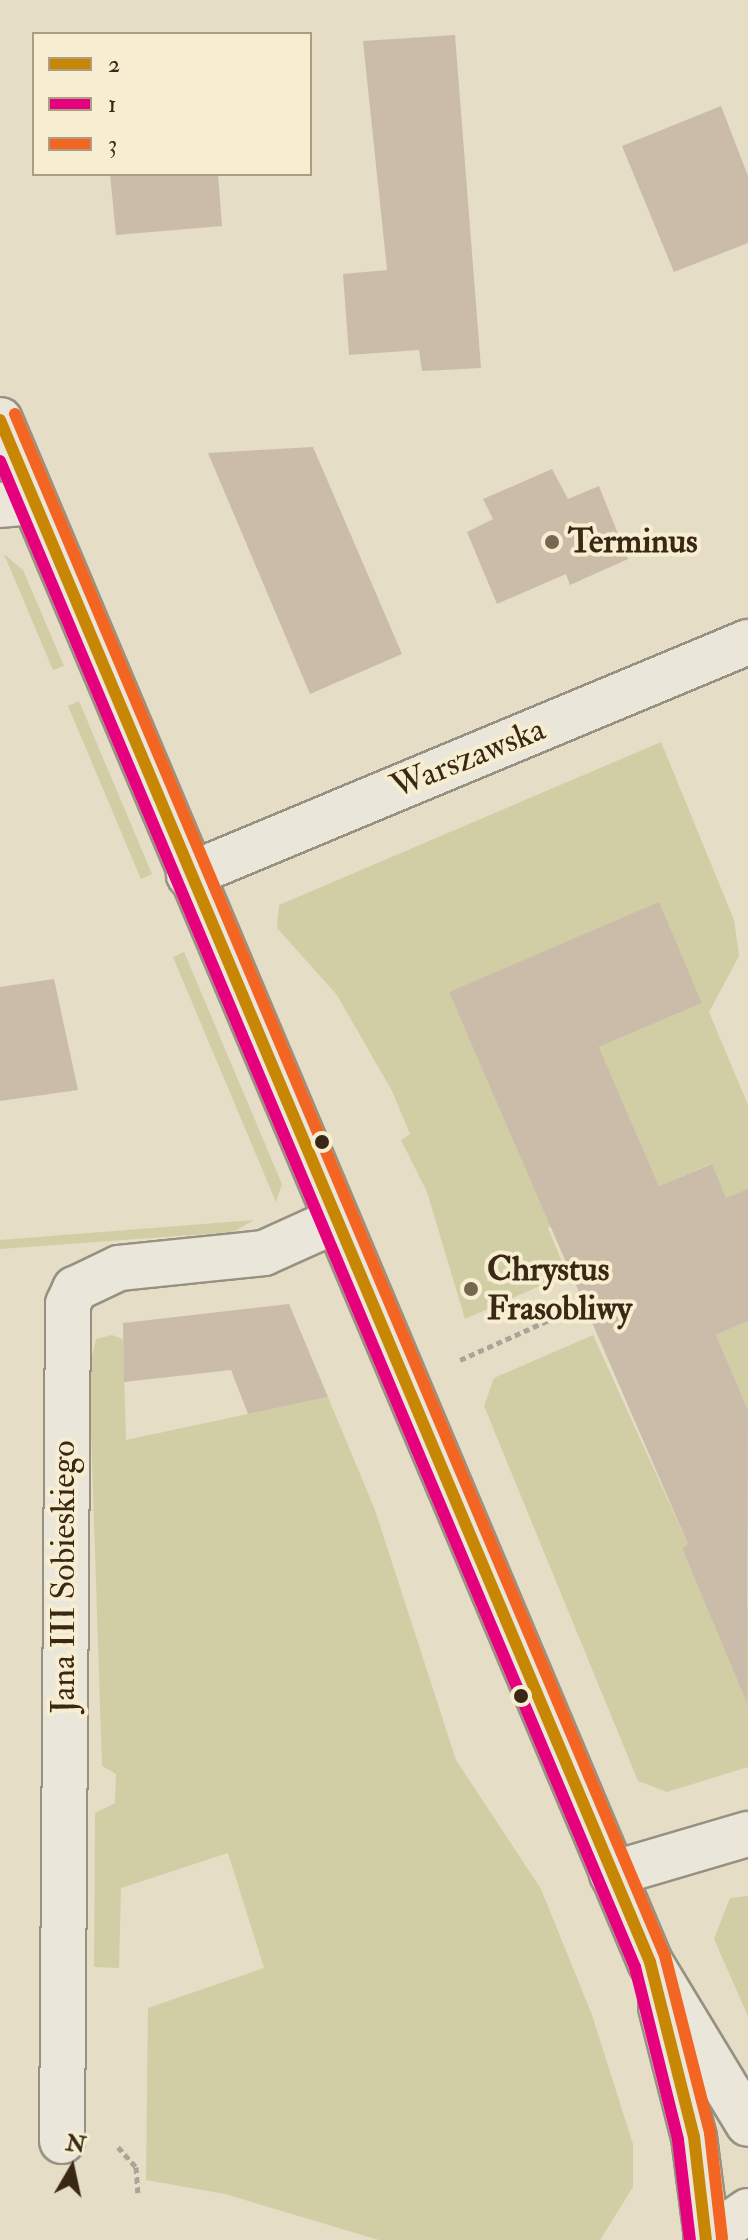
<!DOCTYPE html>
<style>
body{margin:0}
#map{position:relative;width:748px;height:2240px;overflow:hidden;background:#e5ddc5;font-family:"IM FELL Double Pica",serif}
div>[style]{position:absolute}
.green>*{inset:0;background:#d1cea5}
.building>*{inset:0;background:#cbbcaa}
.path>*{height:5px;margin-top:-2.5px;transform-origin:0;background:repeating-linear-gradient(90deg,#aaa499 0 6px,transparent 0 10px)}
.roads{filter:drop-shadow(2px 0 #989181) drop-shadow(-2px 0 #989181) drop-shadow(0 2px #989181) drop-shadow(0 -2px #989181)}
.street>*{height:44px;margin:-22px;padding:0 22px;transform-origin:22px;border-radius:22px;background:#eae6d9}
.secondary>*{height:44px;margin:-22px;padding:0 22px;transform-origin:22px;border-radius:22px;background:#eae6d9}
.bus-1>*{height:12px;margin:-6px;padding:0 6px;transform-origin:6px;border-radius:6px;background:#c88605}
.bus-2>*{height:12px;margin:-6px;padding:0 6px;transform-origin:6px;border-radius:6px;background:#e5007d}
.bus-3>*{height:12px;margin:-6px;padding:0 6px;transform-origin:6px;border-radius:6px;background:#f26522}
.dots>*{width:22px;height:22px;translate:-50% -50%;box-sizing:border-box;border:4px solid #f7edd1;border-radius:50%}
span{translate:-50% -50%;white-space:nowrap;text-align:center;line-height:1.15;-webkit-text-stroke:8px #f7edd1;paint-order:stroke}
.poi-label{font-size:34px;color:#392813;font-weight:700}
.left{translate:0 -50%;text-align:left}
.street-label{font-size:34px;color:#392813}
.legend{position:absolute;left:32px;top:32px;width:280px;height:144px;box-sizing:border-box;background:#f7edd1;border:2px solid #ab9e85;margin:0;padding:10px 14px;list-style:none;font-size:24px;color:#392813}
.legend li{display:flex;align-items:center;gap:16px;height:40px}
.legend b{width:40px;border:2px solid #ab9e85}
.north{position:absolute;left:32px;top:2128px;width:80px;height:80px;-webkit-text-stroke:6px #f7edd1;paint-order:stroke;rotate:9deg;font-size:22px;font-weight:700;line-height:32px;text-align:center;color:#392813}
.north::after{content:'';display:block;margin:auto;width:28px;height:36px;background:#392813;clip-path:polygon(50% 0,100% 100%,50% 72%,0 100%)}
</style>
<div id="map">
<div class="green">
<i style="clip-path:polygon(4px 554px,23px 570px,64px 666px,53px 670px)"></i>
<i style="clip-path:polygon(79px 701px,152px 874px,141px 879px,68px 706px)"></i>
<i style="clip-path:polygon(661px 742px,734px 920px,739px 956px,709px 1012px,748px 1105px,748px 1206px,726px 1198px,711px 1164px,659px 1186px,599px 1047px,702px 1003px,659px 903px,449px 992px,554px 1225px,548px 1228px,567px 1274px,465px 1319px,427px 1192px,401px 1140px,410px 1134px,392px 1091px,337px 995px,277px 928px,279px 905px)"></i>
<i style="clip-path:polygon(184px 952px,282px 1184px,276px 1202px,173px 957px)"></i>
<i style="clip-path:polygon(254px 1220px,233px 1232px,0 1249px,0 1240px)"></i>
<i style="clip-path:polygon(748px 1321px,748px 1410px,716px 1335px)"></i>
<i style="clip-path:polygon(112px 1335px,123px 1339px,126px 1440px,328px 1397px,375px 1510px,456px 1760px,541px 1889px,592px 2015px,633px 2144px,633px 2187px,600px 2240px,379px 2240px,225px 2194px,146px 2180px,148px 2008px,264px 1968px,228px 1853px,121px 1888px,119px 1968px,94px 1967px,95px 1813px,115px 1803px,116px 1774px,102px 1766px,89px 1369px,96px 1339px)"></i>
<i style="clip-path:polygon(593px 1335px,688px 1544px,682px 1548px,714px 1622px,748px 1608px,748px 1767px,667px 1792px,638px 1781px,484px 1406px,494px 1378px)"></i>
<i style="clip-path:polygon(748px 1896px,748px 2016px,714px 1939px,730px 1898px)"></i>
</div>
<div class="building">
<i style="clip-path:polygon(455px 35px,481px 368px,422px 371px,419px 350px,349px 355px,343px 274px,387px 270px,363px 41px)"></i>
<i style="clip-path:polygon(721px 106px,748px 176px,748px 243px,674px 272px,622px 146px)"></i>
<i style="clip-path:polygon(110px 174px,218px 174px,222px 226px,116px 235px)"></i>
<i style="clip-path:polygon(313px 447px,402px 654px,310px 694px,208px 453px)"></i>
<i style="clip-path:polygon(552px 469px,568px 499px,599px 486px,628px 559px,570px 585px,566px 574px,497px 604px,467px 532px,493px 519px,483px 499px)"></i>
<i style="clip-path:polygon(659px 902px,702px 1003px,599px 1047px,659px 1186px,712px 1164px,726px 1198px,748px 1189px,748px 1321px,716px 1335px,748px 1410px,747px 1703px,682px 1548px,688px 1544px,449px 992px)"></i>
<i style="clip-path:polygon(54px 979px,78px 1090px,0 1101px,0 987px)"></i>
<i style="clip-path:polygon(289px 1304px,328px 1397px,248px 1414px,231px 1370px,124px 1382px,123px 1323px)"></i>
</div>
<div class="path">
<i style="left:460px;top:1360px;width:132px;rotate:-24.2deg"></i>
<i style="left:118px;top:2147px;width:27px;rotate:48deg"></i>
<i style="left:136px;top:2167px;width:26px;rotate:86deg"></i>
</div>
<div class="roads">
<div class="street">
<i style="left:0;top:505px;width:33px;rotate:-5deg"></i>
<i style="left:189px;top:875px;width:606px;rotate:-22.63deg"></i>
<i style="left:612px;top:1874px;width:142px;rotate:-16.4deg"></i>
<i style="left:62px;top:2141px;width:837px;rotate:-89.59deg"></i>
<i style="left:68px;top:1304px;width:17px;rotate:-65deg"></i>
<i style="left:75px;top:1289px;width:49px;rotate:-25.5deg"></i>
<i style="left:119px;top:1268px;width:146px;rotate:-5.9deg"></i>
<i style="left:264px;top:1253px;width:78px;rotate:-24.3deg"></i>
</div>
<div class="secondary">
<i style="left:0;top:420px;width:1673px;rotate:67.14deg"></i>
<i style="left:650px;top:1962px;width:189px;rotate:58.8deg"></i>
<i style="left:661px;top:2007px;width:134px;rotate:75.8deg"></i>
<i style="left:694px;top:2137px;width:102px;rotate:82.7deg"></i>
<i style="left:706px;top:2240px;width:51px;rotate:-34.6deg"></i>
</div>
</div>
<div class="bus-1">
<i style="left:0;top:420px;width:1673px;rotate:67.14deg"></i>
<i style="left:650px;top:1962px;width:180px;rotate:75.9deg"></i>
<i style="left:694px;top:2137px;width:104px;rotate:83.4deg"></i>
</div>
<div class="bus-2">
<i style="left:0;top:461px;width:1634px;rotate:67.14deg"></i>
<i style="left:635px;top:1967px;width:178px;rotate:76deg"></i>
<i style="left:678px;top:2140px;width:101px;rotate:83.2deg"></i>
</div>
<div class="bus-3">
<i style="left:15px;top:414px;width:1673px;rotate:67.14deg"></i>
<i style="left:665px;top:1956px;width:183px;rotate:75.7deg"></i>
<i style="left:710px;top:2133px;width:106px;rotate:83.5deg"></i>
</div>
<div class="dots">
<i style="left:552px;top:542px;background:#756751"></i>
<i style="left:322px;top:1142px;background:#392813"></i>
<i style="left:471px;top:1289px;background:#756751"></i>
<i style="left:521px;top:1696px;background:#392813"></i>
</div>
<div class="poi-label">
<span class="left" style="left:568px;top:542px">Terminus</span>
<span class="left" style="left:487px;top:1289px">Chrystus<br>Frasobliwy</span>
</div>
<div class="street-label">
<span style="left:468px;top:758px;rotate:-22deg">Warszawska</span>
<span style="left:64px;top:1577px;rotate:-90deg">Jana III Sobieskiego</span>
</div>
<ul class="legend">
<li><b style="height:10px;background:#c88605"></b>2</li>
<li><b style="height:10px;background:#e5007d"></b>1</li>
<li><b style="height:10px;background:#f26522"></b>3</li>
</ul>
<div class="north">N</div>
</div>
